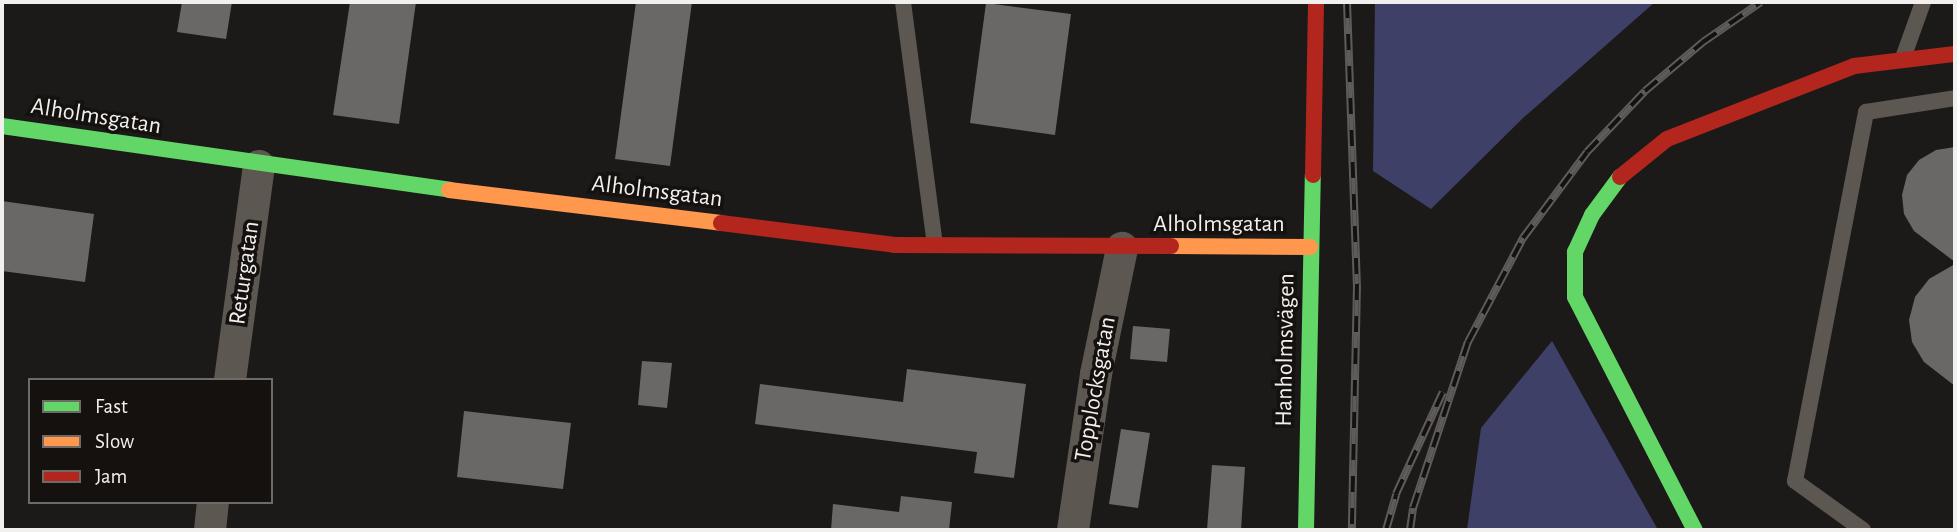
<!DOCTYPE html>
<meta charset="utf-8">
<style>
body{margin:0}
#map{position:relative;width:1957px;height:532px;overflow:hidden;background:#1c1a19;font-family:"Alegreya Sans",sans-serif}
div>[style]{position:absolute}
.forest>*{inset:0;background:#3e4068}
.building>*{inset:0;background:#6a6867}
.lane>*{height:16px;margin:-8px;padding:0 8px;transform-origin:8px;border-radius:8px;background:#5d5752}
.street>*{height:32px;margin:-16px;padding:0 16px;transform-origin:16px;border-radius:16px;background:#5d5752}
.fast>*{height:16px;margin:-8px;padding:0 8px;transform-origin:8px;border-radius:8px;background:#63d668}
.slow>*{height:16px;margin:-8px;padding:0 8px;transform-origin:8px;border-radius:8px;background:#ff974d}
.jam>*{height:16px;margin:-8px;padding:0 8px;transform-origin:8px;border-radius:8px;background:#b3261e}
.rail>*{height:8px;margin-top:-4px;transform-origin:0;background:repeating-linear-gradient(90deg,#14110f 0 16px,#5f5b59 0 32px);box-sizing:border-box;border-block:2px solid #5f5b59}
span{translate:-50% -50%;white-space:nowrap;text-align:center;line-height:1.15;-webkit-text-stroke:7px #14110f;paint-order:stroke}
.street-label{font-size:24px;color:#f2f0ee}
.frame{position:absolute;inset:0;border:4px solid #f2f0ee;pointer-events:none}
.legend{position:absolute;left:28px;top:378px;width:245px;height:126px;box-sizing:border-box;background:#14110f;border:2px solid #6d6a68;margin:0;padding:9px 12px;list-style:none;font-size:21px;color:#f2f0ee}
.legend li{display:flex;align-items:center;gap:14px;height:35px}
.legend b{width:35px;border:2px solid #6d6a68}
</style>
<div id="map">
<div class="forest">
<i style="clip-path:polygon(1375px 2px,1655px 2px,1522px 119px,1431px 209px,1373px 171px)"></i>
<i style="clip-path:polygon(1552px 341px,1658px 530px,1467px 530px,1481px 428px)"></i>
</div>
<div class="building">
<i style="clip-path:polygon(182px 2px,232px 2px,226px 39px,177px 32px)"></i>
<i style="clip-path:polygon(350px 2px,416px 2px,399px 124px,333px 115px)"></i>
<i style="clip-path:polygon(636px 2px,692px 2px,670px 166px,615px 159px)"></i>
<i style="clip-path:polygon(986px 3px,1071px 14px,1055px 135px,970px 123px)"></i>
<i style="clip-path:polygon(1955px 147px,1955px 262px,1914px 231px,1904px 214px,1902px 195px,1907px 175px,1919px 160px,1936px 150px)"></i>
<i style="clip-path:polygon(2px 201px,94px 214px,85px 282px,2px 271px)"></i>
<i style="clip-path:polygon(1955px 264px,1955px 386px,1924px 362px,1912px 342px,1909px 320px,1915px 297px,1929px 279px)"></i>
<i style="clip-path:polygon(1133px 326px,1170px 329px,1167px 362px,1130px 359px)"></i>
<i style="clip-path:polygon(642px 361px,672px 363px,667px 408px,638px 405px)"></i>
<i style="clip-path:polygon(907px 369px,1026px 384px,1014px 478px,974px 473px,977px 452px,755px 424px,760px 384px,903px 402px)"></i>
<i style="clip-path:polygon(464px 411px,571px 423px,563px 489px,457px 477px)"></i>
<i style="clip-path:polygon(1121px 429px,1150px 433px,1138px 508px,1109px 504px)"></i>
<i style="clip-path:polygon(1212px 465px,1245px 467px,1241px 530px,1207px 530px)"></i>
<i style="clip-path:polygon(901px 496px,952px 502px,949px 530px,831px 530px,833px 504px,899px 512px)"></i>
</div>
<div class="lane">
<i style="left:903px;top:2px;width:245px;rotate:82.5deg"></i>
<i style="left:1903px;top:58px;width:59px;rotate:-70.3deg"></i>
<i style="left:1863px;top:530px;width:84px;rotate:-144.2deg"></i>
<i style="left:1795px;top:481px;width:376px;rotate:-79.1deg"></i>
<i style="left:1866px;top:112px;width:90px;rotate:-8.9deg"></i>
</div>
<div class="street">
<i style="left:230px;top:380px;width:216px;rotate:-82.3deg"></i>
<i style="left:210px;top:530px;width:28px;rotate:-84deg"></i>
<i style="left:1073px;top:530px;width:158px;rotate:-81.6deg"></i>
<i style="left:1096px;top:374px;width:129px;rotate:-78.3deg"></i>
</div>
<div class="fast">
<i style="left:2px;top:126px;width:452px;rotate:8.1deg"></i>
<i style="left:1620px;top:177px;width:47px;rotate:126.4deg"></i>
<i style="left:1592px;top:215px;width:41px;rotate:114.7deg"></i>
<i style="left:1575px;top:252px;width:45px;rotate:90deg"></i>
<i style="left:1575px;top:297px;width:262px;rotate:62.8deg"></i>
<i style="left:1306px;top:530px;width:355px;rotate:-88.9deg"></i>
</div>
<div class="slow">
<i style="left:449px;top:190px;width:274px;rotate:6.9deg"></i>
<i style="left:1171px;top:246px;width:139px;rotate:0.4deg"></i>
</div>
<div class="jam">
<i style="left:1313px;top:175px;width:173px;rotate:-89deg"></i>
<i style="left:1620px;top:177px;width:60px;rotate:-39deg"></i>
<i style="left:1667px;top:139px;width:201px;rotate:-21.3deg"></i>
<i style="left:1854px;top:66px;width:102px;rotate:-6.8deg"></i>
<i style="left:721px;top:223px;width:175px;rotate:7.2deg"></i>
<i style="left:895px;top:245px;width:276px;rotate:0.2deg"></i>
</div>
<div class="rail">
<i style="left:1347px;top:2px;width:282px;rotate:88deg"></i>
<i style="left:1357px;top:284px;width:246px;rotate:91.2deg"></i>
<i style="left:1386px;top:530px;width:37px;rotate:-74deg"></i>
<i style="left:1396px;top:494px;width:112px;rotate:-65.3deg"></i>
<i style="left:1410px;top:530px;width:22px;rotate:-82deg"></i>
<i style="left:1413px;top:508px;width:175px;rotate:-71.7deg"></i>
<i style="left:1468px;top:342px;width:118px;rotate:-62.1deg"></i>
<i style="left:1523px;top:238px;width:107px;rotate:-53.3deg"></i>
<i style="left:1587px;top:152px;width:84px;rotate:-46.4deg"></i>
<i style="left:1645px;top:91px;width:76px;rotate:-40.2deg"></i>
<i style="left:1703px;top:42px;width:70px;rotate:-34.6deg"></i>
</div>
<div class="street-label">
<span style="left:96px;top:117px;rotate:9deg">Alholmsgatan</span>
<span style="left:657px;top:192px;rotate:7deg">Alholmsgatan</span>
<span style="left:1219px;top:225px">Alholmsgatan</span>
<span style="left:245px;top:273px;rotate:-82deg">Returgatan</span>
<span style="left:1286px;top:350px;rotate:-89deg">Hanholmsvägen</span>
<span style="left:1096px;top:389px;rotate:-80deg">Topplocksgatan</span>
</div>
<div class="frame"></div>
<ul class="legend">
<li><b style="height:9px;background:#63d668"></b>Fast</li>
<li><b style="height:9px;background:#ff974d"></b>Slow</li>
<li><b style="height:9px;background:#b3261e"></b>Jam</li>
</ul>
</div>
